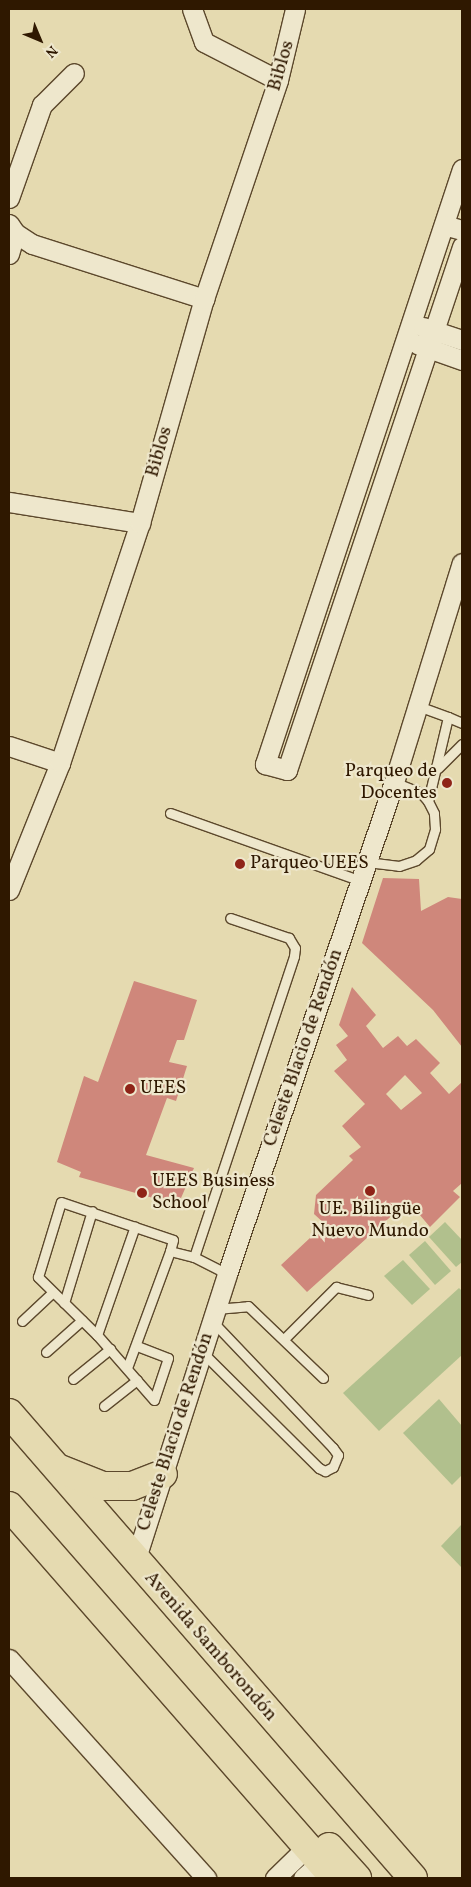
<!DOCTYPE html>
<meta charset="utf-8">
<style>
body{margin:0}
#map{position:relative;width:471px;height:1887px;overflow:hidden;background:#e5dab0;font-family:Vollkorn,serif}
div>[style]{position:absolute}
.green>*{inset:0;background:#b1c08d}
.building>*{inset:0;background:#cf877b}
.roads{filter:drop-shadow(1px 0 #5c482c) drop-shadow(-1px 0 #5c482c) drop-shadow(0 1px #5c482c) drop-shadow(0 -1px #5c482c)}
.service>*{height:9px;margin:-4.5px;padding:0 4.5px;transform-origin:4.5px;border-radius:4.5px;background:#eee7cc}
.minor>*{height:19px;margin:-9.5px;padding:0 9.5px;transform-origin:9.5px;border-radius:9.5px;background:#eee7cc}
.trunk>*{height:28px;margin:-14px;padding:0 14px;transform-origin:14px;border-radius:14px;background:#e5dab0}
.dots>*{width:14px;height:14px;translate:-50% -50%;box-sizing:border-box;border:2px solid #eee7cc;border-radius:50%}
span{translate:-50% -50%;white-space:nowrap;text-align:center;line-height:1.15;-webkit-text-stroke:4.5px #eee7cc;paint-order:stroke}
.street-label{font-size:19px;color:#2f1800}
.poi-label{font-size:19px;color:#2f1800}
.right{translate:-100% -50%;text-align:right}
.left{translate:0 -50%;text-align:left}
.frame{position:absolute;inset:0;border:10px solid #2f1800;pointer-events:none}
.north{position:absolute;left:15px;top:15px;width:50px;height:50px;-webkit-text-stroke:4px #eee7cc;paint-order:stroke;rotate:135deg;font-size:14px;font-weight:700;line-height:20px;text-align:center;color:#2f1800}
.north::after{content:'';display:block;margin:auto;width:18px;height:22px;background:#2f1800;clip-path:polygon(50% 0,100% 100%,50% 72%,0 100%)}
</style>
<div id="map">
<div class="green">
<i style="clip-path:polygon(445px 1222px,462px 1240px,462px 1262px,456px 1267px,429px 1237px)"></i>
<i style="clip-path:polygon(425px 1241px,451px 1271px,435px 1285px,409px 1255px)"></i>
<i style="clip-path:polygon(403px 1260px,430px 1289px,412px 1305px,384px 1276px)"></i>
<i style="clip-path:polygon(459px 1288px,462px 1291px,462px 1355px,379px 1431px,343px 1393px)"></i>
<i style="clip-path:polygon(439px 1399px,462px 1426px,462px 1475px,452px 1485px,403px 1433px)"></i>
<i style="clip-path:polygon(462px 1524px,462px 1568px,441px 1546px)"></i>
</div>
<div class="building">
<i style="clip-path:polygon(383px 878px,419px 879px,421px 911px,448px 897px,462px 899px,462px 1047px,433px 1010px,362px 943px)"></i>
<i style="clip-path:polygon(134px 981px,197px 1000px,184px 1040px,177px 1040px,169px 1062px,187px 1066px,176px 1101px,167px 1098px,146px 1155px,194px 1168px,178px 1205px,79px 1177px,81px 1172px,57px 1162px,84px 1076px,98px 1082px)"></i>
<i style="clip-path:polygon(evenodd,352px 987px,376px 1015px,366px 1026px,383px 1048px,398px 1036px,407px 1046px,416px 1039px,440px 1063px,430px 1073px,449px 1094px,462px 1082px,462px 1183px,453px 1191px,460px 1197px,430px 1227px,408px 1201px,307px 1292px,281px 1265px,325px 1224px,314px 1214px,316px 1195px,353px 1160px,349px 1156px,361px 1147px,342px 1126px,365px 1104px,334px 1071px,347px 1060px,336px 1045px,348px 1036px,339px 1025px,352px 987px,405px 1075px,422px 1093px,401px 1110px,386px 1094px,405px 1075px)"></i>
</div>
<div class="roads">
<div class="service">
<i style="left:418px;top:706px;width:32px;rotate:20deg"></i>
<i style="left:448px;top:717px;width:86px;rotate:103.4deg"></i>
<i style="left:448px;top:717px;width:15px;rotate:23deg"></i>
<i style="left:438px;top:768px;width:34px;rotate:-45deg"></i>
<i style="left:170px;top:813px;width:203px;rotate:19.6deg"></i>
<i style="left:367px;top:862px;width:32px;rotate:7deg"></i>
<i style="left:399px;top:866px;width:18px;rotate:-19deg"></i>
<i style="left:416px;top:860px;width:17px;rotate:-40deg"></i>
<i style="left:429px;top:849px;width:21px;rotate:-73deg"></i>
<i style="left:435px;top:829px;width:16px;rotate:-94deg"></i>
<i style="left:434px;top:813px;width:13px;rotate:-117deg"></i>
<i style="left:428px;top:801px;width:11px;rotate:-131deg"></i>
<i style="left:421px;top:793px;width:29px;rotate:-158deg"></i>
<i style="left:194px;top:1257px;width:317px;rotate:-71.6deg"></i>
<i style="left:294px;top:956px;width:8px;rotate:-83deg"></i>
<i style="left:295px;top:948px;width:12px;rotate:-121deg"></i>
<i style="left:289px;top:938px;width:62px;rotate:-161.3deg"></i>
<i style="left:64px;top:1303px;width:96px;rotate:-73.1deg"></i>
<i style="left:216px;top:1309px;width:32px;rotate:-5deg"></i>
<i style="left:248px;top:1306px;width:104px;rotate:43.8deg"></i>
<i style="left:22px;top:1321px;width:42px;rotate:-43.1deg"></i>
<i style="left:97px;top:1335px;width:115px;rotate:-70.8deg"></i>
<i style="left:284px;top:1339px;width:74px;rotate:-45deg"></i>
<i style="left:336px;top:1287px;width:33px;rotate:14deg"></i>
<i style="left:137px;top:1346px;width:33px;rotate:21deg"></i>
<i style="left:168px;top:1358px;width:44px;rotate:108.4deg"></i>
<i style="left:46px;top:1352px;width:48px;rotate:-41.6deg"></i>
<i style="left:202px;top:1352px;width:165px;rotate:44.8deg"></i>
<i style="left:319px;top:1468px;width:7px;rotate:27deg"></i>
<i style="left:325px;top:1471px;width:9px;rotate:-27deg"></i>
<i style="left:333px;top:1467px;width:13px;rotate:-67deg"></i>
<i style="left:338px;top:1455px;width:9px;rotate:-126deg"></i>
<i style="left:333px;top:1448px;width:175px;rotate:-133.6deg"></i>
<i style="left:127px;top:1368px;width:125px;rotate:-69.8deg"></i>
<i style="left:170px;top:1251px;width:25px;rotate:14deg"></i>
<i style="left:194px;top:1257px;width:37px;rotate:27deg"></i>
<i style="left:73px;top:1379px;width:48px;rotate:-39deg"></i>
<i style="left:154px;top:1400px;width:86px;rotate:-131.2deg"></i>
<i style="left:97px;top:1335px;width:83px;rotate:-135.5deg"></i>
<i style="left:38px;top:1277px;width:78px;rotate:-73deg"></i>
<i style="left:61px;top:1202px;width:118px;rotate:18.7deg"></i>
<i style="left:173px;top:1240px;width:11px;rotate:105deg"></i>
<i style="left:104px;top:1406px;width:42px;rotate:-38.2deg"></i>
</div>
<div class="minor">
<i style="left:192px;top:9px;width:35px;rotate:70deg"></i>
<i style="left:204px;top:42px;width:83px;rotate:27.2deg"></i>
<i style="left:462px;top:169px;width:627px;rotate:108.32deg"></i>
<i style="left:265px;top:764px;width:23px;rotate:15deg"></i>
<i style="left:287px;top:770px;width:552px;rotate:-71.5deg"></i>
<i style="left:9px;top:198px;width:99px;rotate:-70.5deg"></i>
<i style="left:42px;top:105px;width:45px;rotate:-45deg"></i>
<i style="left:9px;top:224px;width:11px;rotate:56deg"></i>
<i style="left:15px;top:233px;width:20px;rotate:33deg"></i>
<i style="left:32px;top:244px;width:181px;rotate:17.7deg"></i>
<i style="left:444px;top:225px;width:19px;rotate:16deg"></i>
<i style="left:9px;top:254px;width:22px;rotate:-74deg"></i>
<i style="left:423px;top:327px;width:41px;rotate:18.4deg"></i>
<i style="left:417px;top:344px;width:48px;rotate:19.6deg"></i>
<i style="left:9px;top:502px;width:133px;rotate:9.1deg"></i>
<i style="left:9px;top:746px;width:54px;rotate:18.4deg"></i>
<i style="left:9px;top:890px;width:137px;rotate:-68.1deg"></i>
<i style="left:60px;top:763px;width:253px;rotate:-71.6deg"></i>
<i style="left:140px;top:523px;width:233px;rotate:-74.1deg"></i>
<i style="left:204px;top:299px;width:231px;rotate:-71.3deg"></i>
<i style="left:278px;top:80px;width:73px;rotate:-76.5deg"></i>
<i style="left:135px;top:1561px;width:301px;rotate:-72.2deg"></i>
<i style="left:227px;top:1274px;width:520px;rotate:-71.25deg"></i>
<i style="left:394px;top:782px;width:229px;rotate:-72.8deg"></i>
<i style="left:9px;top:1659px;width:295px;rotate:48deg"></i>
<i style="left:275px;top:1878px;width:45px;rotate:-44.1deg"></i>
<i style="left:303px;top:1878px;width:24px;rotate:-42deg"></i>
</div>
<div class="trunk">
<i style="left:9px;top:1413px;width:616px;rotate:49.02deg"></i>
<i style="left:60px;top:1469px;width:46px;rotate:21.6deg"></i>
<i style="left:103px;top:1486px;width:29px"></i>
<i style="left:132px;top:1486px;width:33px;rotate:-21deg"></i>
<i style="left:9px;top:1506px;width:495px;rotate:48.8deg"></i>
<i style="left:329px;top:1847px;width:42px;rotate:47.9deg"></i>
</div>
</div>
<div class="dots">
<i style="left:447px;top:783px;background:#8f2418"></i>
<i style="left:240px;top:864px;background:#8f2418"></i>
<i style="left:130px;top:1089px;background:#8f2418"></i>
<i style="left:370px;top:1191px;background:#8f2418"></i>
<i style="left:142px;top:1193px;background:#8f2418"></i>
</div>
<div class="street-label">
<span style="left:282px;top:66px;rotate:-74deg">Biblos</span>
<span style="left:160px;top:452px;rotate:-74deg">Biblos</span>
<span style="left:304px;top:1048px;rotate:-71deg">Celeste Blacio de Rendón</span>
<span style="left:176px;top:1432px;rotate:-72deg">Celeste Blacio de Rendón</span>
<span style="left:210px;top:1647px;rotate:49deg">Avenida Samborondón</span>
</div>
<div class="poi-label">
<span class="right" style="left:437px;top:783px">Parqueo de<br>Docentes</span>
<span class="left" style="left:250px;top:864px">Parqueo UEES</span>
<span class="left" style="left:140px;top:1089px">UEES</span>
<span class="left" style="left:152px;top:1193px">UEES Business<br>School</span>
<span style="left:370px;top:1221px">UE. Bilingüe<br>Nuevo Mundo</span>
</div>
<div class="frame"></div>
<div class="north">N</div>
</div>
